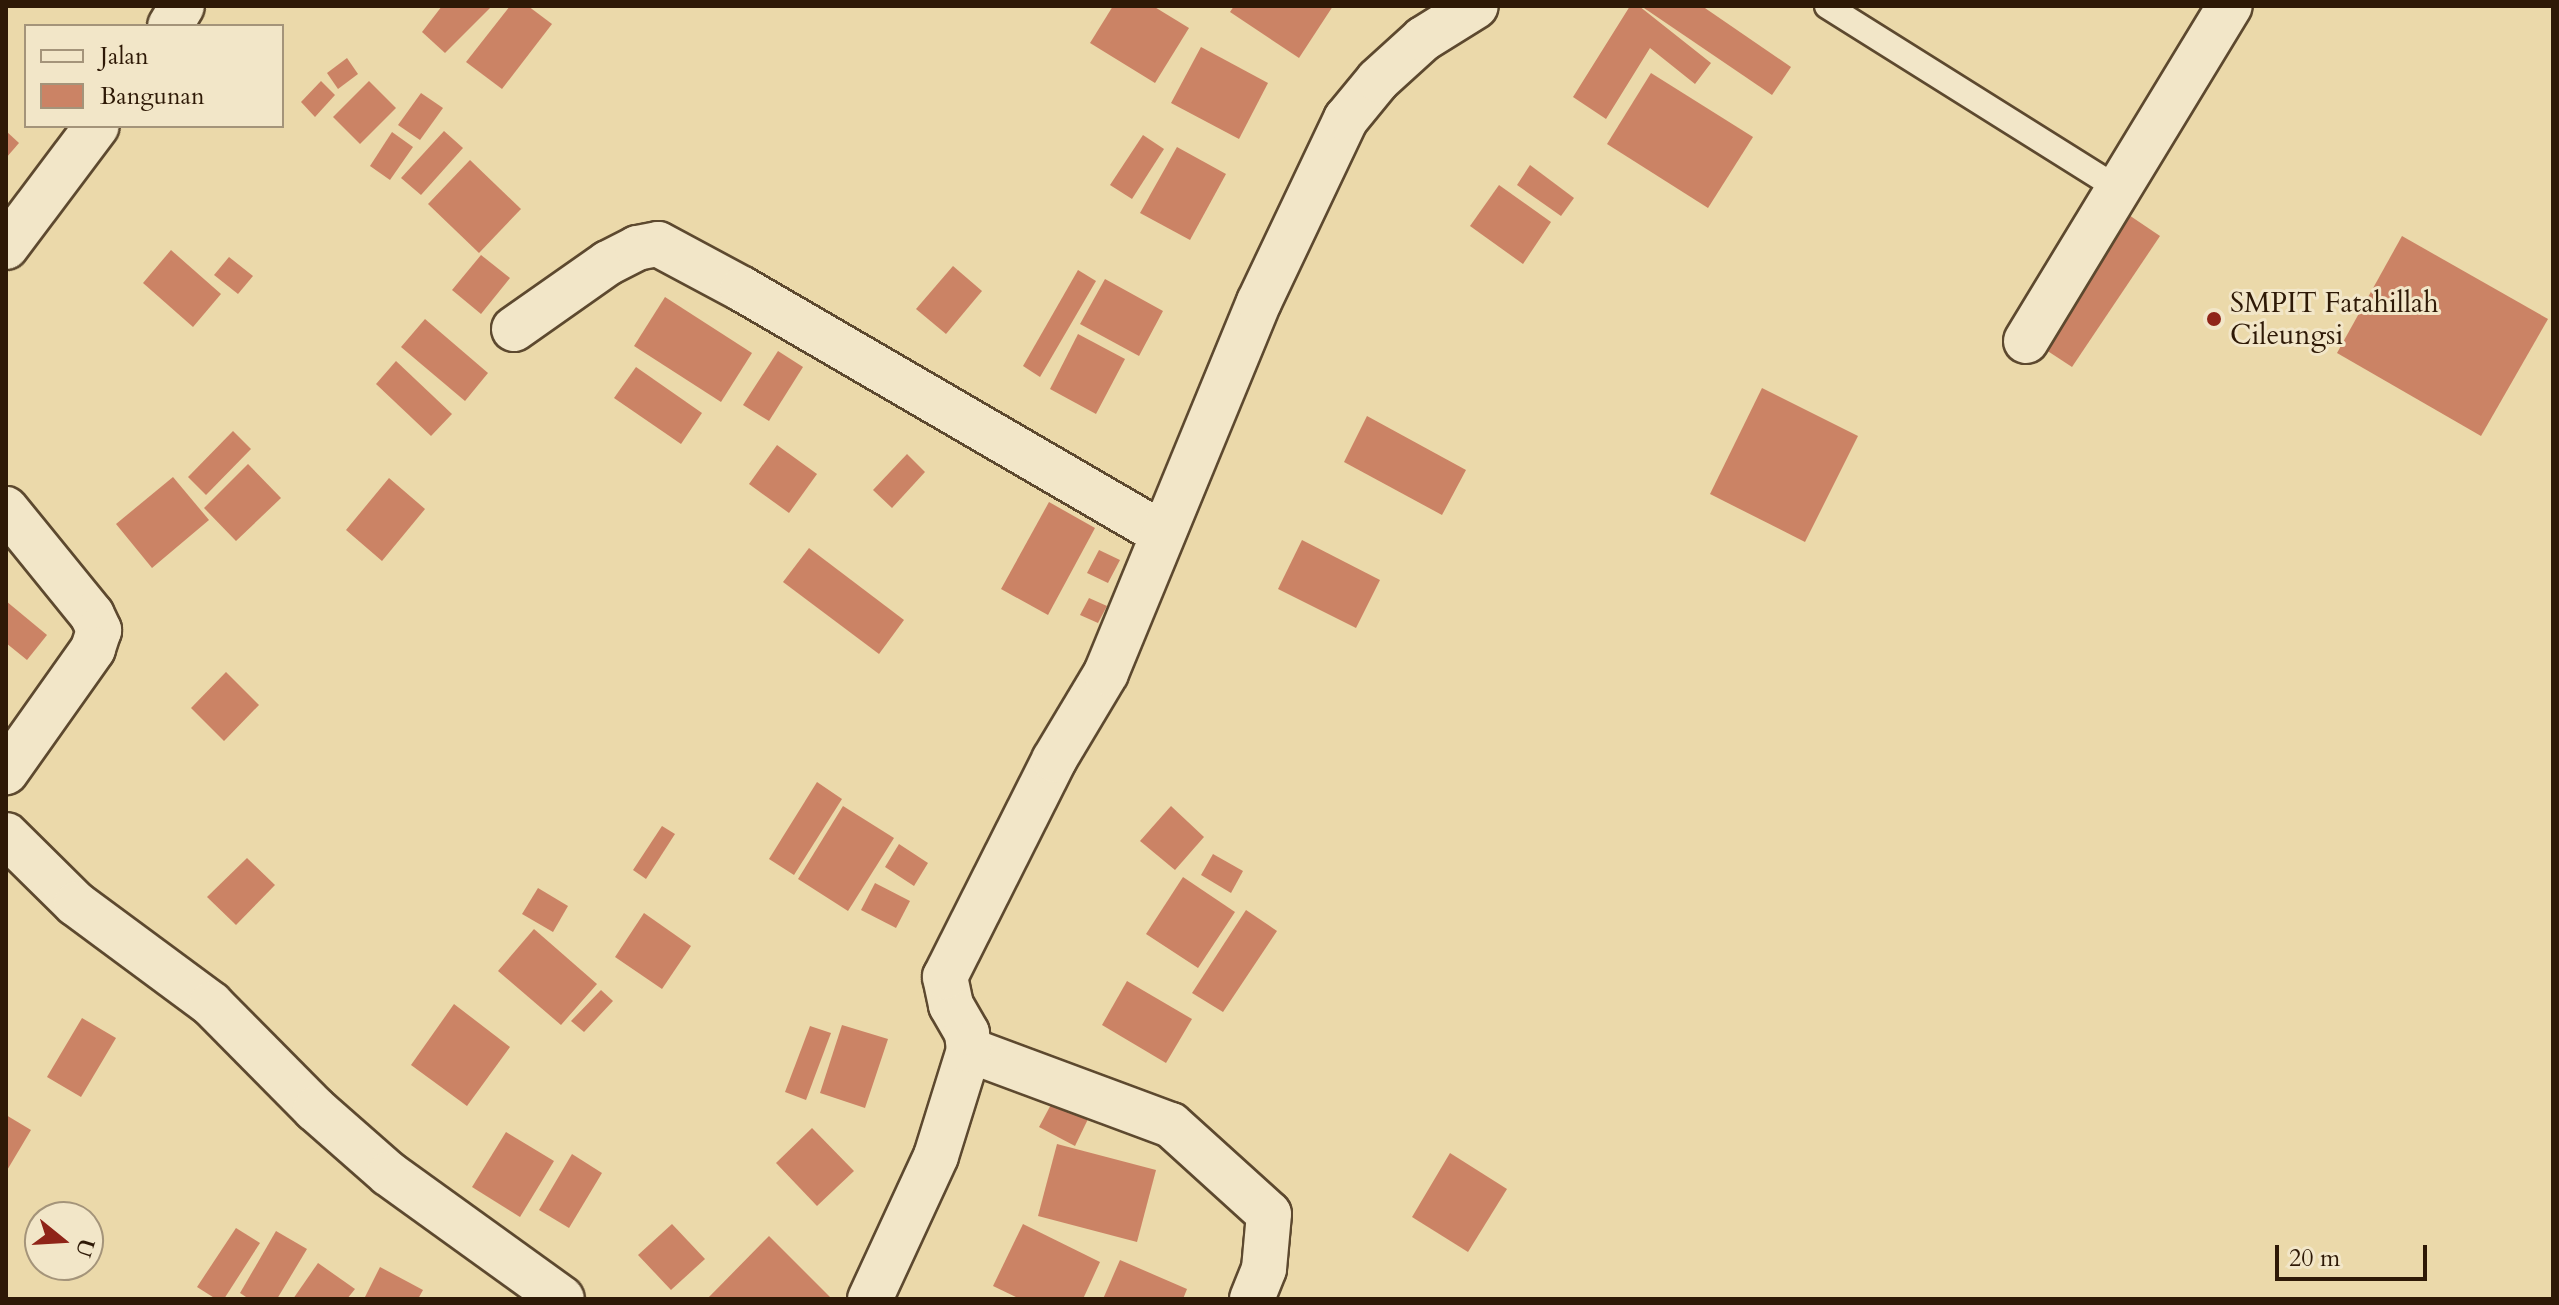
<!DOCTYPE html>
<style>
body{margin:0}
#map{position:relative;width:2559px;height:1305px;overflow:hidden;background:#ebd9aa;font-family:Cardo,serif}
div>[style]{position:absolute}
.building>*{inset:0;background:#cb8365}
.roads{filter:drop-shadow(2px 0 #5d492f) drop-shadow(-2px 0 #5d492f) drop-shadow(0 2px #5d492f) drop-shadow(0 -2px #5d492f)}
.lane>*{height:24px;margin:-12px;padding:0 12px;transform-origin:12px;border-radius:12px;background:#f2e6c8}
.street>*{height:44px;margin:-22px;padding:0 22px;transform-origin:22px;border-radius:22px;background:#f2e6c8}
.dots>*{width:22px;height:22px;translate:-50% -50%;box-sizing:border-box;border:4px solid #f2e6c8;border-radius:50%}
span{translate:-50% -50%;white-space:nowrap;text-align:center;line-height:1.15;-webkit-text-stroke:6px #f2e6c8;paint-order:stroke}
.poi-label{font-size:28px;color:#2e1906}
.left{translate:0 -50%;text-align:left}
.frame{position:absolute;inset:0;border:8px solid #2e1906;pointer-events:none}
.legend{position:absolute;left:24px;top:24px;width:260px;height:104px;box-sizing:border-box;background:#f2e6c8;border:2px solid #a4947a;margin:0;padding:10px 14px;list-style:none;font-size:24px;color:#2e1906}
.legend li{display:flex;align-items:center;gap:16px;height:40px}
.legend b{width:40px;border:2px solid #a4947a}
.north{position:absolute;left:24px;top:1201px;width:80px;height:80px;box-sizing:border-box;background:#f2e6c8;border:2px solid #a4947a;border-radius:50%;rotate:108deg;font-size:22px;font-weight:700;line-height:32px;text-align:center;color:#2e1906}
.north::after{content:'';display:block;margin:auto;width:28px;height:36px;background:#8f2418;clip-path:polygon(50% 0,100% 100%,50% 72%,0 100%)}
.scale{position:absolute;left:2275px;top:1245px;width:152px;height:36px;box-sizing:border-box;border:4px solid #2e1906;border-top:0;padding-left:10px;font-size:24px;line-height:28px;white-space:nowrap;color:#2e1906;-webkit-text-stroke:6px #f2e6c8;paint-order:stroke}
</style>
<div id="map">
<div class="building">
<i style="clip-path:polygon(442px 6px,492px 6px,445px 53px,422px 32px)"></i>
<i style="clip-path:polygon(510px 6px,528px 6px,552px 24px,502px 89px,466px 62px)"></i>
<i style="clip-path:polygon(1113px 6px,1153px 6px,1189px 28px,1155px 83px,1090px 43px)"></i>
<i style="clip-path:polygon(1234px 6px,1333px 6px,1299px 58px,1230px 12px)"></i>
<i style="clip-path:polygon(1630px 6px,1639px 6px,1711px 63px,1695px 84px,1650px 48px,1606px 119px,1573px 97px)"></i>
<i style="clip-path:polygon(1641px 6px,1702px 6px,1791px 67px,1772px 95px)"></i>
<i style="clip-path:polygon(1201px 47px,1268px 83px,1239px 139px,1171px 103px)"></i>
<i style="clip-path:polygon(347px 58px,358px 74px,338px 89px,327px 73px)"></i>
<i style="clip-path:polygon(1651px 73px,1753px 137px,1708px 208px,1607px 144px)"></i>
<i style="clip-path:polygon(321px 81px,335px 95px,315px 117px,301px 102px)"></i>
<i style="clip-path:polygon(369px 81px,396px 108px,360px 144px,333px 117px)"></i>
<i style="clip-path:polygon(421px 93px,443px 108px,420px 140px,398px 125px)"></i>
<i style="clip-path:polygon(6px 131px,19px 143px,6px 158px)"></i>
<i style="clip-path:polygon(444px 131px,463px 148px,421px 195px,401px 178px)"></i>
<i style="clip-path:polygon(392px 132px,413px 147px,390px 180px,370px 166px)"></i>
<i style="clip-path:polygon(1143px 135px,1164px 149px,1132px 199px,1110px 185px)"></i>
<i style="clip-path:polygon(1177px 147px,1226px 174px,1190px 240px,1140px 213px)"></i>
<i style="clip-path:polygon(470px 160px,521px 209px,479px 253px,428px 204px)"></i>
<i style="clip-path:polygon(1530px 165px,1574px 198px,1561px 216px,1517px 185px)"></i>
<i style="clip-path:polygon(1499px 185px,1551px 222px,1523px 264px,1470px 226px)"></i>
<i style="clip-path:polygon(2120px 209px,2160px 236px,2072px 367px,2031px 340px)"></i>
<i style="clip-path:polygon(2402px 236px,2548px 319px,2481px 436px,2337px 353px)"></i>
<i style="clip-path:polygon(171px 250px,221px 294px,193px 327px,143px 283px)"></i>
<i style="clip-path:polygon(481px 255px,510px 278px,481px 314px,452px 290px)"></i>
<i style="clip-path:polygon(229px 257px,253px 276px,238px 294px,214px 275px)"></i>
<i style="clip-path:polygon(953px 266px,982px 291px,946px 334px,916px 309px)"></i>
<i style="clip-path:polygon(1078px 270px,1096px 281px,1040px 377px,1023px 366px)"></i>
<i style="clip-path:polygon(1105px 279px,1163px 311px,1139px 356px,1080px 324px)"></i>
<i style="clip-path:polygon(665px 297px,752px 353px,721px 402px,634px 346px)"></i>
<i style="clip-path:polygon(425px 319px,488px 373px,465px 401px,401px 347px)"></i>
<i style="clip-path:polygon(1078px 334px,1125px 359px,1096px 414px,1050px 389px)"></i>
<i style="clip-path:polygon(778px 351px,803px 367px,769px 421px,743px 405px)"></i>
<i style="clip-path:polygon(396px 361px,452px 414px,431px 436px,376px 384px)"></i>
<i style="clip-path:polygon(636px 367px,702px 413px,681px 444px,614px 398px)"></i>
<i style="clip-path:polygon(1762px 388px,1858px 436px,1805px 542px,1710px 494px)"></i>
<i style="clip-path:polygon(1367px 416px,1466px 470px,1442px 515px,1344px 462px)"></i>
<i style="clip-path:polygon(233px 431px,251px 449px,206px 495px,188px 477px)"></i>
<i style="clip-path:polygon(777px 445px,817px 474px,789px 513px,749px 484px)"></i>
<i style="clip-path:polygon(907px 454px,925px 472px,892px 508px,873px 490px)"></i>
<i style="clip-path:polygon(248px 464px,281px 498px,236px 541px,204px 508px)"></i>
<i style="clip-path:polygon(173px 477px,209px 520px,152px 568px,116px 524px)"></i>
<i style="clip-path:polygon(389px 478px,425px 509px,382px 561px,346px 530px)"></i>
<i style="clip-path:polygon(1049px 502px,1095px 528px,1048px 615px,1001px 589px)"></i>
<i style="clip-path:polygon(1302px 540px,1380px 580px,1356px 628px,1278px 589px)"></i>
<i style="clip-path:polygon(809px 548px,904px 620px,879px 654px,783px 582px)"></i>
<i style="clip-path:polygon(1099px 550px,1120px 560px,1108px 583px,1087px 573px)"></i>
<i style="clip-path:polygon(1089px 598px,1107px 606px,1098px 623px,1080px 615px)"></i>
<i style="clip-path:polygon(6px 601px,47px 635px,27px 660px,6px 643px)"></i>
<i style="clip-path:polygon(226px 672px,259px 705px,224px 741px,191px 708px)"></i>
<i style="clip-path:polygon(817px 782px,842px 799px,794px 875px,769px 859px)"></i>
<i style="clip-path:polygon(843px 806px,894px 838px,848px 911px,798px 879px)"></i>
<i style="clip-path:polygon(1171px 806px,1204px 837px,1175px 870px,1140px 841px)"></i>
<i style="clip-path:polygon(662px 826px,675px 834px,646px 879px,633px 870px)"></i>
<i style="clip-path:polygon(899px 844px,928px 863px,914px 886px,885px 867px)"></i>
<i style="clip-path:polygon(1213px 854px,1243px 871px,1231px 893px,1201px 875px)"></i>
<i style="clip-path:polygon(247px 858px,275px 885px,236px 925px,207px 897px)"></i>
<i style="clip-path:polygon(1183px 877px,1235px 912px,1198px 968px,1146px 934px)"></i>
<i style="clip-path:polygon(875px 883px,910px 901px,896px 928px,861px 910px)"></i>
<i style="clip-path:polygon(538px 888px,568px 906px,553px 932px,522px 914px)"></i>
<i style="clip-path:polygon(1246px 910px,1277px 931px,1223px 1012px,1192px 993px)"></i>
<i style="clip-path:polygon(644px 913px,691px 946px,662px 989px,615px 957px)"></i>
<i style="clip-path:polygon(534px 929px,597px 984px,561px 1025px,498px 971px)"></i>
<i style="clip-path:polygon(1127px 981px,1192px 1019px,1166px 1063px,1102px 1025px)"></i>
<i style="clip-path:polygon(601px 990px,613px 1001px,584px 1032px,571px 1021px)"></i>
<i style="clip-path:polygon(454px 1004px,510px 1047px,467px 1106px,411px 1065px)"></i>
<i style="clip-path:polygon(82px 1018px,116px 1038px,81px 1097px,47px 1077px)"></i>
<i style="clip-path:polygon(842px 1025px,888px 1039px,865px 1108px,820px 1093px)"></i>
<i style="clip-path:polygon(810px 1026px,831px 1033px,806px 1100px,785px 1092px)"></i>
<i style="clip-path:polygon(1054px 1099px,1089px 1117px,1075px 1146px,1039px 1127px)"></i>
<i style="clip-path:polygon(6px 1115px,31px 1130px,6px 1172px)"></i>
<i style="clip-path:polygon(812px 1128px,854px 1171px,817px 1206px,776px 1163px)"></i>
<i style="clip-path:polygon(506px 1132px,554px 1161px,520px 1217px,472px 1187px)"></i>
<i style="clip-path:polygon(1057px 1144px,1156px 1170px,1137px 1242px,1038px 1216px)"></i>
<i style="clip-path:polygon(1450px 1153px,1507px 1189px,1468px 1252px,1412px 1217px)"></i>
<i style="clip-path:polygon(572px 1154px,602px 1173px,569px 1228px,539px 1210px)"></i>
<i style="clip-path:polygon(672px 1224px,705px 1259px,671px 1290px,638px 1255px)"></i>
<i style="clip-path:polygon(1023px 1224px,1100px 1262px,1083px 1299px,1020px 1299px,993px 1286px)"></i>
<i style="clip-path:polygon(236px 1228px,260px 1243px,224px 1299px,216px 1299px,197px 1287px)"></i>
<i style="clip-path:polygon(276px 1231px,307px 1249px,277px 1299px,249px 1299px,240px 1293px)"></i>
<i style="clip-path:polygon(769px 1236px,832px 1299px,707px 1299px)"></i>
<i style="clip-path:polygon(1120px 1260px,1187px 1289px,1183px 1299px,1103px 1299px)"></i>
<i style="clip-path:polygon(318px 1263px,355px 1289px,347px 1299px,293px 1299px)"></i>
<i style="clip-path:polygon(380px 1267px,423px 1290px,418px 1299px,364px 1299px)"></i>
</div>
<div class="roads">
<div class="lane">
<i style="left:1827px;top:6px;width:342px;rotate:32.1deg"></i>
</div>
<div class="street">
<i style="left:170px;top:26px;width:23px;rotate:-59deg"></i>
<i style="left:6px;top:247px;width:151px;rotate:-53.1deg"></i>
<i style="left:514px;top:329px;width:115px;rotate:-35.1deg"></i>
<i style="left:608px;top:263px;width:33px;rotate:-27deg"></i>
<i style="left:637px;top:248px;width:21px;rotate:-11deg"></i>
<i style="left:658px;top:244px;width:95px;rotate:28.2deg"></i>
<i style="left:742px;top:289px;width:485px;rotate:30.2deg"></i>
<i style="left:2026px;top:341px;width:392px;rotate:-58.7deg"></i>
<i style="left:6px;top:509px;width:136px;rotate:50.9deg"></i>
<i style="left:92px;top:615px;width:17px;rotate:65deg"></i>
<i style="left:99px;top:630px;width:20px;rotate:108deg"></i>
<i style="left:93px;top:649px;width:151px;rotate:125.3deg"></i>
<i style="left:6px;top:835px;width:98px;rotate:44.6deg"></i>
<i style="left:76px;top:904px;width:168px;rotate:36.5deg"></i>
<i style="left:211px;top:1004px;width:148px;rotate:45.3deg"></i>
<i style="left:315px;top:1109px;width:98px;rotate:41.3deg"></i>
<i style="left:389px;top:1174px;width:213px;rotate:35.8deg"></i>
<i style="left:969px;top:1050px;width:215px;rotate:20.4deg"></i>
<i style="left:1171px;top:1125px;width:132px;rotate:42.2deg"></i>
<i style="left:1269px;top:1214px;width:55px;rotate:95.2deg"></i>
<i style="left:1264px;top:1269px;width:32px;rotate:112deg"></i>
<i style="left:870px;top:1299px;width:157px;rotate:-65.2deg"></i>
<i style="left:936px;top:1156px;width:111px;rotate:-72.7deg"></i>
<i style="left:969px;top:1050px;width:17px;rotate:-97deg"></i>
<i style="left:967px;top:1033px;width:32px;rotate:-120deg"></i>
<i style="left:951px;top:1005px;width:29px;rotate:-102deg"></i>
<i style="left:945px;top:977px;width:243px;rotate:-63.3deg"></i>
<i style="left:1054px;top:760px;width:101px;rotate:-59.1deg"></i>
<i style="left:1106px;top:673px;width:401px;rotate:-67.6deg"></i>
<i style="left:1259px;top:302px;width:203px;rotate:-64.6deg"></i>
<i style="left:1346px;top:119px;width:50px;rotate:-50.6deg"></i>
<i style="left:1378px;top:80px;width:61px;rotate:-42.3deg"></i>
<i style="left:1423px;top:39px;width:62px;rotate:-31.9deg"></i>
</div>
</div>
<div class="dots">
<i style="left:2214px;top:319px;background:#8f2418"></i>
</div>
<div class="poi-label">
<span class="left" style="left:2230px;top:319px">SMPIT Fatahillah<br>Cileungsi</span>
</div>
<div class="frame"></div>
<ul class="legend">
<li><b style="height:10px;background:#f2e6c8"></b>Jalan</li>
<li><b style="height:22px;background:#cb8365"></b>Bangunan</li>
</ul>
<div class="north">U</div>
<div class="scale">20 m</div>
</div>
